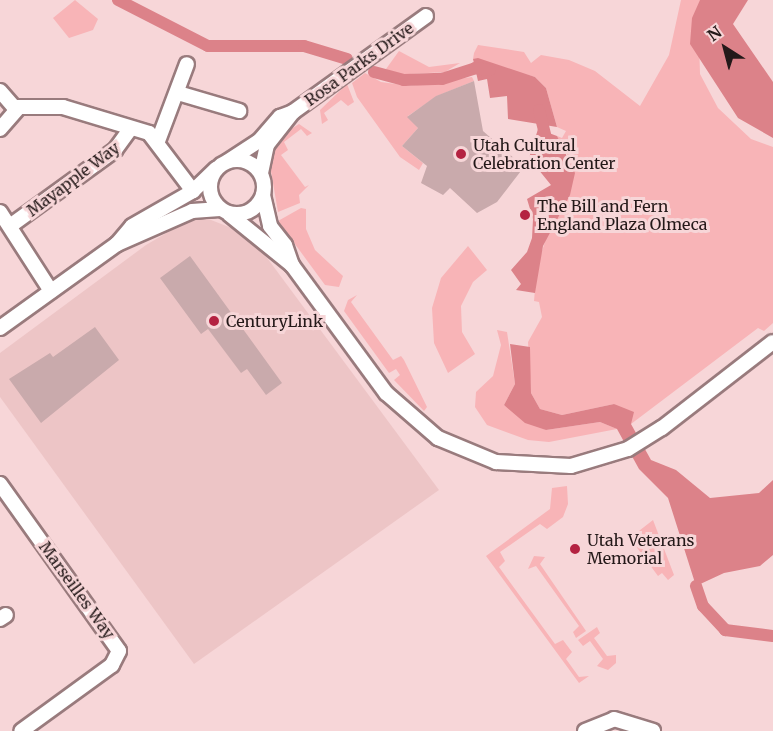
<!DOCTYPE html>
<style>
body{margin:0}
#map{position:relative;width:773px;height:731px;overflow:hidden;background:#f7d6d8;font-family:Merriweather,serif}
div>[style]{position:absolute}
.built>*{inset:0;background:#edc5c6}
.green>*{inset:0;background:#f8b4b7}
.water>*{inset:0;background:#dc8289}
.canal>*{height:12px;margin:-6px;padding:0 6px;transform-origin:6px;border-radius:6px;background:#dc8289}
.building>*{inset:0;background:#c9aaac}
.roads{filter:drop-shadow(2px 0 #997b7d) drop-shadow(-2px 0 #997b7d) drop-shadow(0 2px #997b7d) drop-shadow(0 -2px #997b7d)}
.minor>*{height:14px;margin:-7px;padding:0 7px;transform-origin:7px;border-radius:7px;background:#fff}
.minor>.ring{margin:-7px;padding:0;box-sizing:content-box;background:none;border:14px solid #fff;border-radius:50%}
.dots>*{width:16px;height:16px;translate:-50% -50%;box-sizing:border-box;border:3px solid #f7d6d8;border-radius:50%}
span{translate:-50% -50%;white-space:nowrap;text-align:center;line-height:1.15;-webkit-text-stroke:6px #f7d6d8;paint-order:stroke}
.street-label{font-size:16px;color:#241919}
.poi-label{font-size:16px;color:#241919}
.left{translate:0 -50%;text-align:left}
.north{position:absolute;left:695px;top:18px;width:60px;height:60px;-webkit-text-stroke:4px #f7d6d8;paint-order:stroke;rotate:324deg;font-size:16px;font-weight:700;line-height:24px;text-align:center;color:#241919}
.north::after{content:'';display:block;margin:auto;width:21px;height:27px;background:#241919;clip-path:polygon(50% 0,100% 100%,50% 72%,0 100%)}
</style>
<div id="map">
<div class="built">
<i style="clip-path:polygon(206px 218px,234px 229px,262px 251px,439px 490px,194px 664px,0 397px,0 353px,146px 245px,187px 221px)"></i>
</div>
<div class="green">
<i style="clip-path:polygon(75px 0,98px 19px,93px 30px,69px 38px,53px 18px)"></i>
<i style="clip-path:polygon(681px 0,710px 0,699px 42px,700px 74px,718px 108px,751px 139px,773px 147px,773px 323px,764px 331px,758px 328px,631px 424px,614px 404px,562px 415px,540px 409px,531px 393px,528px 342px,542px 317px,539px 302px,534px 301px,537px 266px,572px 161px,558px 142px,557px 136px,562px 138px,566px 131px,557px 127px,546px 88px,535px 77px,473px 59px,474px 53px,478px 45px,524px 52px,531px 63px,541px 55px,569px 60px,595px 71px,640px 106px,669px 55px)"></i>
<i style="clip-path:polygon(399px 51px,429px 67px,460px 63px,445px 72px,393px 75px,386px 69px)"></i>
<i style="clip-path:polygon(365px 73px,381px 82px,410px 86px,472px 77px,474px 81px,437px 96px,408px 116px,418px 128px,402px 146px,423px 163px,419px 170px,400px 157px,357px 97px,352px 83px)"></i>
<i style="clip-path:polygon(347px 84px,354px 102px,348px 106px,341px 100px,324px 113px,328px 120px,322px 124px,320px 110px)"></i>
<i style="clip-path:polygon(299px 124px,312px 133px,307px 136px,301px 129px,284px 142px,288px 150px,281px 155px,305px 187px,309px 185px,299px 195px,300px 203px,278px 212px,268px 154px,280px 136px)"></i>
<i style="clip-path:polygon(301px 208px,306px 209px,306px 229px,315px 250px,343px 276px,339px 287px,325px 285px,278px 221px)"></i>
<i style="clip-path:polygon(468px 246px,487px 270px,473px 282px,461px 306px,462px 332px,475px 354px,448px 373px,434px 343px,432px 308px,441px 278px)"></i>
<i style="clip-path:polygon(357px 295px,351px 302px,393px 360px,401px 356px,404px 360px,427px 407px,424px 411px,394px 380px,400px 375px,396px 369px,389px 373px,344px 311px,348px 300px)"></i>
<i style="clip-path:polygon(497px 330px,507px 332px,515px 384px,504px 405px,546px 430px,600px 422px,617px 429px,549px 442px,528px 440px,487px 425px,475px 407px,476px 392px,493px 376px,501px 345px)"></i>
<i style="clip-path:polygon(567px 486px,568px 504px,563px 517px,547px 529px,540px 524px,500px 552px,505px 561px,499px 567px,555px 644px,563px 640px,572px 652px,566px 659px,579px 677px,589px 676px,579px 683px,486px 556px,550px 509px,552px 488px)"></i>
<i style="clip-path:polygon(653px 520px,674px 575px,668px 580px,662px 573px,658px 576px,635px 545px,640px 541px,635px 534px)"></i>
<i style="clip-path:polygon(534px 556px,545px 557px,540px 564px,586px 631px,576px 638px,573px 632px,579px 626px,536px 566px,528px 569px)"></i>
<i style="clip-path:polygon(597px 627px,600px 633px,594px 638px,607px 656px,616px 655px,616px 663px,608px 670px,597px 666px,603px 659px,590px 641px,583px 646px,578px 640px)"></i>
</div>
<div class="water">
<i style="clip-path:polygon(700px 0,748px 0,733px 24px,773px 82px,773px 138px,738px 118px,690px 44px,692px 18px)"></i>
<i style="clip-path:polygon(478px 58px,535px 77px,546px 88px,557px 127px,508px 119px,507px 96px,490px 98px,487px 79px,478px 81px,473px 59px)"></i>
<i style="clip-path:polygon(538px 129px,557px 136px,575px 173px,570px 195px,543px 246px,535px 293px,516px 290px,521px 284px,511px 270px,527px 252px,532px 238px,533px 219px,527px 199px,551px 185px,529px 158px)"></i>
<i style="clip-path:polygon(510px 344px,530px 347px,531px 393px,540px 409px,562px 415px,614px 404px,634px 412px,631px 424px,651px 460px,676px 470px,710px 498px,759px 493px,773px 480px,773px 555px,760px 566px,724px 573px,696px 586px,668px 498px,639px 469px,617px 429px,600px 422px,546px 430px,525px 423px,504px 405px,515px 384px)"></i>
</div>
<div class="canal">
<i style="left:118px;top:0;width:101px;rotate:27.1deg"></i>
<i style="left:208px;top:46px;width:96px"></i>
<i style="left:304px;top:46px;width:45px;rotate:16.8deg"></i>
<i style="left:374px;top:72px;width:31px;rotate:15deg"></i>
<i style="left:404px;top:80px;width:38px;rotate:-2deg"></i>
<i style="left:442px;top:79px;width:35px;rotate:-18deg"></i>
<i style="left:475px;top:68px;width:15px;rotate:8deg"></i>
<i style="left:539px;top:110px;width:38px;rotate:76deg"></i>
<i style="left:696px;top:586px;width:21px;rotate:71deg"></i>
<i style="left:703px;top:606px;width:33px;rotate:47deg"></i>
<i style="left:725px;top:630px;width:48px;rotate:7.1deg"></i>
</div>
<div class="building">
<i style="clip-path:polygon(474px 81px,483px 131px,524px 167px,497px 202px,477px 213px,450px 188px,443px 195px,421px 183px,427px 166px,402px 146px,418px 128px,407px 117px,436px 96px)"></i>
<i style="clip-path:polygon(190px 256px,282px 383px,266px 395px,247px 369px,241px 373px,208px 329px,201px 334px,160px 278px)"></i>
<i style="clip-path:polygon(95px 327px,119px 360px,41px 423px,9px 379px,50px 353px,53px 357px)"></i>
</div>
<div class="roads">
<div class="minor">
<i style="left:0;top:91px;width:21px;rotate:49deg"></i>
<i style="left:14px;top:107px;width:49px"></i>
<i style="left:63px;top:107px;width:90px;rotate:16.8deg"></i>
<i style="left:149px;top:133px;width:73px;rotate:52.8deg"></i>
<i style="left:178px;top:93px;width:64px;rotate:16.4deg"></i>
<i style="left:0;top:129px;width:28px;rotate:-49deg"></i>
<i style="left:158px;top:141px;width:82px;rotate:-69.4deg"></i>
<i class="ring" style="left:210px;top:160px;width:40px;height:40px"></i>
<i style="left:228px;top:161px;width:37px;rotate:-33deg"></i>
<i style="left:259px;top:141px;width:32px;rotate:-49deg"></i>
<i style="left:280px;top:117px;width:14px;rotate:-21deg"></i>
<i style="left:293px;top:112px;width:164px;rotate:-35.8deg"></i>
<i style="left:261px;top:173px;width:29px;rotate:-78deg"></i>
<i style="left:267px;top:145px;width:42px;rotate:-51.8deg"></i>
<i style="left:263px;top:195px;width:32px;rotate:77deg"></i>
<i style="left:270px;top:226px;width:24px;rotate:52deg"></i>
<i style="left:285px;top:245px;width:21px;rotate:71deg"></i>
<i style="left:292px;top:265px;width:159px;rotate:53.7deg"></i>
<i style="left:386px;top:393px;width:69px;rotate:40.9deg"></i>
<i style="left:438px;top:438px;width:63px;rotate:22.5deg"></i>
<i style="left:496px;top:462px;width:75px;rotate:3.1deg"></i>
<i style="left:571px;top:466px;width:59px;rotate:-16.6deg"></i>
<i style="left:628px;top:449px;width:40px;rotate:-32deg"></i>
<i style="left:662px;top:428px;width:140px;rotate:-37.8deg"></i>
<i style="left:0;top:212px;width:94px;rotate:57.2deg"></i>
<i style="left:229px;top:214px;width:81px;rotate:39deg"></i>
<i style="left:10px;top:226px;width:130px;rotate:-35.9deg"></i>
<i style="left:115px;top:150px;width:27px;rotate:-54deg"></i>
<i style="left:117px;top:244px;width:82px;rotate:-23.7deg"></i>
<i style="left:192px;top:211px;width:28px;rotate:-4deg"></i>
<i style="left:0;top:328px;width:144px;rotate:-35.7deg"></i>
<i style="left:117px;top:244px;width:23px;rotate:-50deg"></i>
<i style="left:132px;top:226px;width:70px;rotate:-29.8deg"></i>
<i style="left:193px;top:191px;width:32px;rotate:-44deg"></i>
<i style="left:0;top:484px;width:205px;rotate:54.5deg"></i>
<i style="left:119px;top:651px;width:16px;rotate:117deg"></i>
<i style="left:112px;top:665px;width:112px;rotate:144deg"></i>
<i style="left:0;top:619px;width:7px;rotate:-34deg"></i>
<i style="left:585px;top:731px;width:31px;rotate:-22deg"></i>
<i style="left:614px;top:719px;width:41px;rotate:17.1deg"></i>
</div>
</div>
<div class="dots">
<i style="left:461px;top:154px;background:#b42241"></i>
<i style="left:525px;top:215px;background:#b42241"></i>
<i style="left:214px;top:321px;background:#b42241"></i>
<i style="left:575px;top:549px;background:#b42241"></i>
</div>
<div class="street-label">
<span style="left:359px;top:64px;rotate:-36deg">Rosa Parks Drive</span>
<span style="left:73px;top:179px;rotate:-37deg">Mayapple Way</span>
<span style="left:77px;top:590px;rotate:54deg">Marseilles Way</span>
</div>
<div class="poi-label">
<span class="left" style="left:473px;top:154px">Utah Cultural<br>Celebration Center</span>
<span class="left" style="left:537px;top:215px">The Bill and Fern<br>England Plaza Olmeca</span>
<span class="left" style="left:226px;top:321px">CenturyLink</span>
<span class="left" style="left:587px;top:549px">Utah Veterans<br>Memorial</span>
</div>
<div class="north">N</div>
</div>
